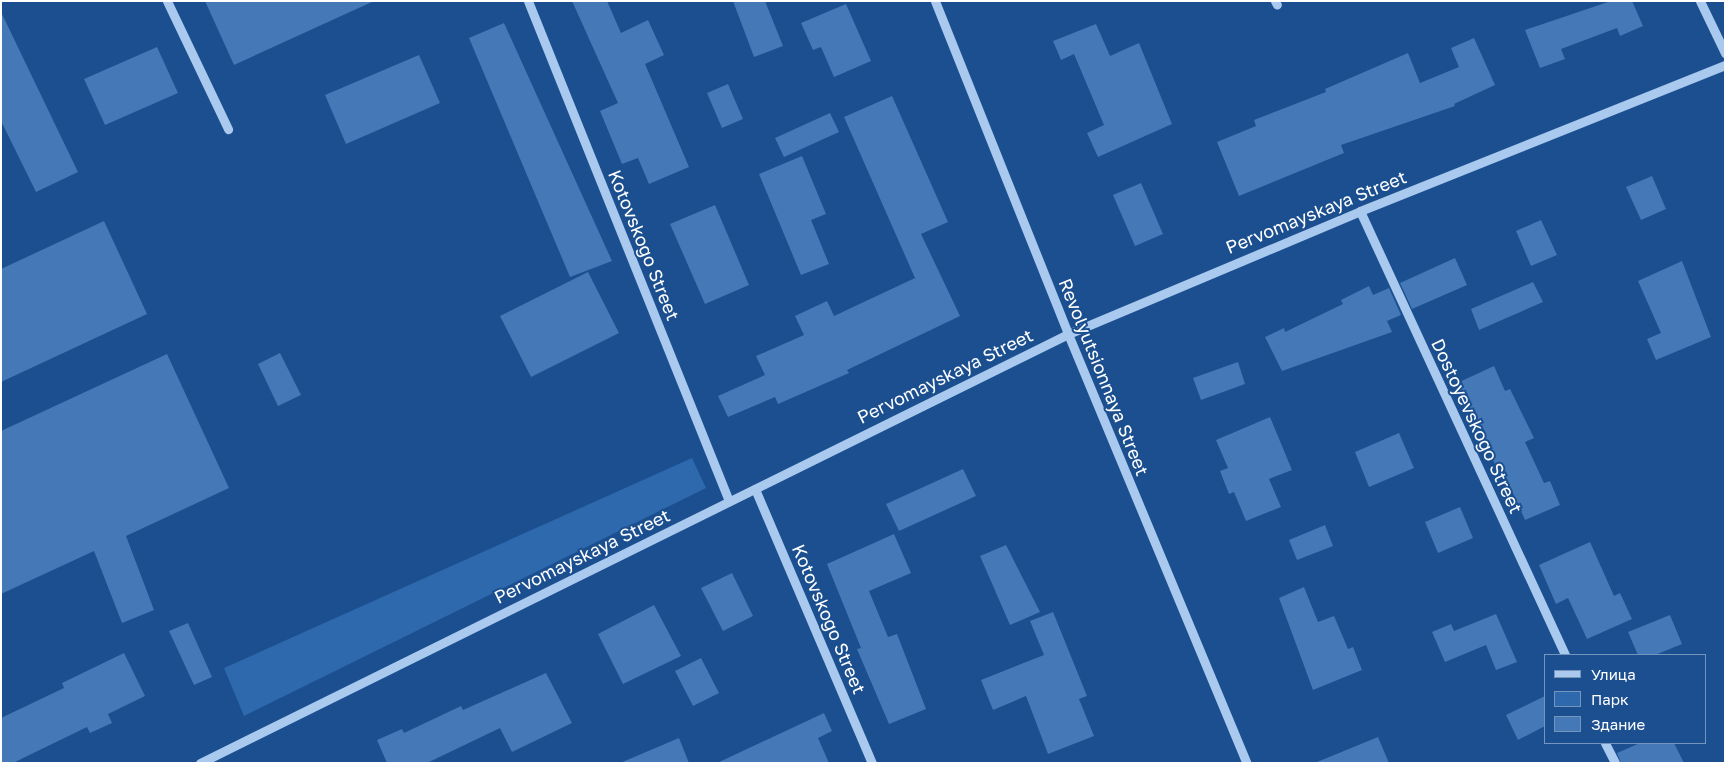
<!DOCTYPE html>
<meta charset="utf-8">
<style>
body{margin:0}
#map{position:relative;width:1726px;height:764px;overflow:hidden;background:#1b4f8f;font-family:"Golos Text",sans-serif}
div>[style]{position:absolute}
.green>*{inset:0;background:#2e69ad}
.building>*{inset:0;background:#4478b7}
.minor>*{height:9px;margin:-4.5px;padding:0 4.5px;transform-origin:4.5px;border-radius:4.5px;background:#a9c9ee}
span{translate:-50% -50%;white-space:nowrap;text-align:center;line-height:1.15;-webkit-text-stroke:4px #1b4f8f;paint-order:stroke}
.street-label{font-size:18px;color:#fff}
.frame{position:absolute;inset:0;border:2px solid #fff;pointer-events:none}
.legend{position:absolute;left:1544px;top:654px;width:162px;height:90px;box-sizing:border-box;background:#1b4f8f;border:1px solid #7695bc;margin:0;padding:6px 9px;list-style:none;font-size:15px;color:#fff}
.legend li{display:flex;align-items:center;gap:10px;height:25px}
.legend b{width:25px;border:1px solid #7695bc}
</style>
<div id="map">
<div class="green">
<i style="clip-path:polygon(692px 458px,706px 488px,244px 716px,224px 668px)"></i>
</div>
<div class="building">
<i style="clip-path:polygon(205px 1px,374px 1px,234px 65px)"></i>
<i style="clip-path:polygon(572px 1px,607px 1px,621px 33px,648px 20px,664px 55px,645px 64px,689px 167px,649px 184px,638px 158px,622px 164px,600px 111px,618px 103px)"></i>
<i style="clip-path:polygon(733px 1px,765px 1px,783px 46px,754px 57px)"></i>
<i style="clip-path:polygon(1611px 1px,1632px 1px,1643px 26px,1620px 36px,1617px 28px,1561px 49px,1565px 59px,1540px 68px,1525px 30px)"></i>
<i style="clip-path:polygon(846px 4px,871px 61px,834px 77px,821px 47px,813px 50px,801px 23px)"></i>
<i style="clip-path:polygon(1px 12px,78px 172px,36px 192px,1px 121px)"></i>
<i style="clip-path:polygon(504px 23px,612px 261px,570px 277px,469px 38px)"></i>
<i style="clip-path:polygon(1096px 24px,1110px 56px,1139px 43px,1172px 124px,1098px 157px,1087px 133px,1104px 125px,1074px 54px,1061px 60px,1053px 41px)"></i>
<i style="clip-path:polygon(1474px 38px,1495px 85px,1454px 104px,1455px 106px,1341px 145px,1344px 153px,1239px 196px,1217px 142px,1256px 126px,1254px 120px,1326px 92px,1325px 89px,1408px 53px,1420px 83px,1459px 67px,1451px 48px)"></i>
<i style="clip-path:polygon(157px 47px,178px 93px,105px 125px,84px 79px)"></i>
<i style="clip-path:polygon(419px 55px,440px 103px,346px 144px,325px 95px)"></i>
<i style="clip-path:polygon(728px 84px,743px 119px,722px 128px,707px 93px)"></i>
<i style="clip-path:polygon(892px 96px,948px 222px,921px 234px,960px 316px,847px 370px,849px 373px,778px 404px,775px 397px,728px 417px,718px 396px,765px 375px,756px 356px,804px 335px,795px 316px,827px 301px,834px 316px,915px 278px,844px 117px)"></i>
<i style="clip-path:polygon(830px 113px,839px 132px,784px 157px,775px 138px)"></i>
<i style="clip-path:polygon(802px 156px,826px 214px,811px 220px,829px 264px,801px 275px,759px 174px)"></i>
<i style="clip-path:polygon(1652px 176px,1666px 209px,1641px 220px,1626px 187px)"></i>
<i style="clip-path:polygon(1141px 183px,1163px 234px,1135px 246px,1113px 195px)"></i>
<i style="clip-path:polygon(715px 205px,749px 285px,705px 304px,670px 224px)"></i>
<i style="clip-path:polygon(1541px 220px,1557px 255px,1531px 266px,1516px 231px)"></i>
<i style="clip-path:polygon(104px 221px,147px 314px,1px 382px,1px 269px)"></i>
<i style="clip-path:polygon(1455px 258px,1467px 285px,1412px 309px,1400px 283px)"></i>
<i style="clip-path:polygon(1682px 261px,1711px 337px,1656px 360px,1647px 339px,1661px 333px,1638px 281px)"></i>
<i style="clip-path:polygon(588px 272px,619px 333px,531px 377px,500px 316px)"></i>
<i style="clip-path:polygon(1533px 282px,1543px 302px,1479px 330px,1471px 309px)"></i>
<i style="clip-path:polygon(1369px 286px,1373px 295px,1389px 288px,1401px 315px,1387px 321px,1392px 332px,1282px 371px,1265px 337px,1284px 328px,1285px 332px,1343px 304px,1341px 300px)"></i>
<i style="clip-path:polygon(280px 353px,301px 395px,278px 406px,258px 364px)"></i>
<i style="clip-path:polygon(167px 354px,229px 488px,126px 536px,154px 610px,122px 623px,94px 551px,1px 594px,1px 431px)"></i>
<i style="clip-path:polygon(1238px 362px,1245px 384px,1201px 400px,1193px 378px)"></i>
<i style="clip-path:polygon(1494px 366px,1505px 391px,1510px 389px,1534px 438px,1525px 442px,1544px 483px,1550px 481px,1560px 505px,1525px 520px,1500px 464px,1496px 466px,1455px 384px)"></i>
<i style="clip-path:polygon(1270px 417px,1292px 470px,1269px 479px,1281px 507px,1246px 521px,1234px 492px,1229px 494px,1220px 471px,1228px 468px,1216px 440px)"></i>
<i style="clip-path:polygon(1399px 433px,1414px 468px,1369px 487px,1355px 452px)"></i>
<i style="clip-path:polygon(963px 469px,976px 496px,899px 531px,886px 504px)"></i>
<i style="clip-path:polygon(1460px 507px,1473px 538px,1438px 553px,1425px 522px)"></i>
<i style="clip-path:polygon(1325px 525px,1333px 546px,1297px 560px,1289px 540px)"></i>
<i style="clip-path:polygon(894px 534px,911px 573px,869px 591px,888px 637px,897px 634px,926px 709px,889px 724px,857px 649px,861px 648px,827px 564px)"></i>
<i style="clip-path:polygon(1590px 542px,1614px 596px,1620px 593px,1632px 619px,1587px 639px,1568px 598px,1556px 604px,1539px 565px)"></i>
<i style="clip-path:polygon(1006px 545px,1040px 612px,1010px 625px,980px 556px)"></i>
<i style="clip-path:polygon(732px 573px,753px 616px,723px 631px,701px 588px)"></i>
<i style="clip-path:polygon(1304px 587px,1318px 622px,1334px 616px,1348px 649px,1353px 647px,1362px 670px,1313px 690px,1279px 598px)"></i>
<i style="clip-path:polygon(654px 605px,681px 656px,623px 684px,598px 634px)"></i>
<i style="clip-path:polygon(1053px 612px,1087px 696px,1079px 699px,1094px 736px,1048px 754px,1026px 696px,993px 710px,981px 680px,1044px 655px,1030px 621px)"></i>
<i style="clip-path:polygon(1496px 614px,1517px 662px,1496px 670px,1486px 645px,1445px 662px,1432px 632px,1451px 624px,1454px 631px)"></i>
<i style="clip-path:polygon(1670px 615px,1682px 644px,1655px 655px,1638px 655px,1628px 632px)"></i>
<i style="clip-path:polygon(188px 623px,212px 677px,194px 685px,169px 631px)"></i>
<i style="clip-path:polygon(124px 653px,145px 696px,108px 714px,112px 723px,90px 733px,87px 727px,13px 763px,1px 763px,1px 718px,64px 688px,62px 683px)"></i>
<i style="clip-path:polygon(701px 658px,719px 693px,693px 706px,675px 671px)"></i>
<i style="clip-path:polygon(546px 673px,572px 723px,512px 752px,500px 728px,427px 763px,387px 763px,377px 740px,402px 729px,404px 733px,461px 706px,463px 710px)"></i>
<i style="clip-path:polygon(1545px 696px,1545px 726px,1518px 740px,1506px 715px)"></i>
<i style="clip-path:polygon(824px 713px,832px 731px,818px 738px,829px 763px,717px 763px)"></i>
<i style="clip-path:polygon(1378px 737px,1389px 763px,1317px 763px,1317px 762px)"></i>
<i style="clip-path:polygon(679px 738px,689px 763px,620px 763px)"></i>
<i style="clip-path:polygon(1640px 743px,1674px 743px,1684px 763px,1621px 763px,1617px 753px)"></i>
</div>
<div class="minor">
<i style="left:167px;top:1px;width:142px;rotate:64.5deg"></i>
<i style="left:528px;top:1px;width:539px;rotate:68.1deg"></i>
<i style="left:935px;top:1px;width:359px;rotate:68.2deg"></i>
<i style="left:1068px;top:334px;width:465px;rotate:67.4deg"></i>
<i style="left:1275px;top:1px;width:4px;rotate:63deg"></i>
<i style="left:1700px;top:1px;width:58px;rotate:64.3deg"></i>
<i style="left:1360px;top:211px;width:489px;rotate:65.2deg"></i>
<i style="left:755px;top:489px;width:298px;rotate:66.9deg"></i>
<i style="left:1605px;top:743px;width:22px;rotate:63deg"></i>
<i style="left:200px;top:763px;width:968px;rotate:-26.3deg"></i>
<i style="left:1068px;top:334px;width:317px;rotate:-22.8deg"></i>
<i style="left:1360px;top:211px;width:393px;rotate:-21.8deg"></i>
</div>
<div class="street-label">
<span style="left:1316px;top:212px;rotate:-22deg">Pervomayskaya Street</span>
<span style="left:644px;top:245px;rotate:68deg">Kotovskogo Street</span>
<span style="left:945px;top:376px;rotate:-26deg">Pervomayskaya Street</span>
<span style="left:1104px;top:377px;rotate:68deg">Revolyutsionnaya Street</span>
<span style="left:1477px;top:426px;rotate:65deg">Dostoyevskogo Street</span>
<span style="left:582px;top:556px;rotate:-26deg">Pervomayskaya Street</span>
<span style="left:829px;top:619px;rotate:67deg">Kotovskogo Street</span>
</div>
<div class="frame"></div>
<ul class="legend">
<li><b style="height:6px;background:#a9c9ee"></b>Улица</li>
<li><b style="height:14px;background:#2e69ad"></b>Парк</li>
<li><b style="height:14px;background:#4478b7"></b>Здание</li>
</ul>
</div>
